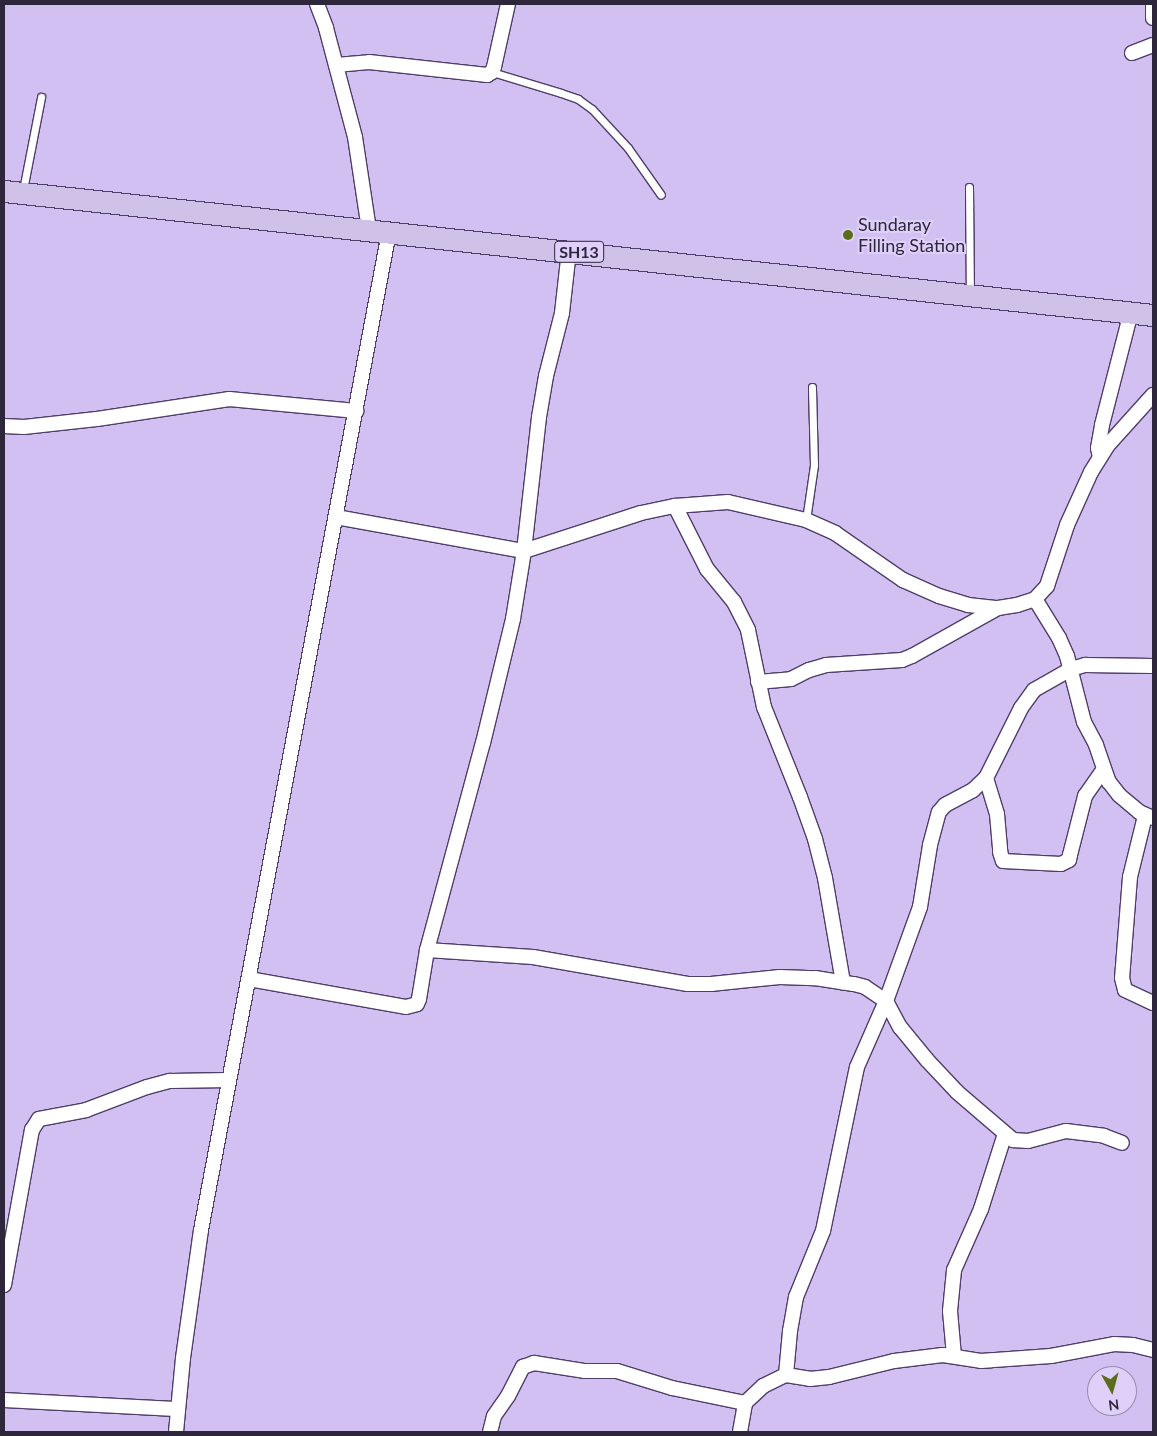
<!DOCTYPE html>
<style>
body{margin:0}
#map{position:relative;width:1157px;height:1436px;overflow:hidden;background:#d2c0f3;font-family:Lato,sans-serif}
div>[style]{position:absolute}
.roads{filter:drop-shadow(1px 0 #4f3e69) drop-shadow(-1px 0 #4f3e69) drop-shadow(0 1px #4f3e69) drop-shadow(0 -1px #4f3e69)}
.service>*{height:7px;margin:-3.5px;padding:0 3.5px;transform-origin:3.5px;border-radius:3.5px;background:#fff}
.minor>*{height:14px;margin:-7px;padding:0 7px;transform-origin:7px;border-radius:7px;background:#fff}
.primary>*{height:21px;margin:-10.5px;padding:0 10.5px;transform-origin:10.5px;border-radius:10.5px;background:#d0c1e9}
.dots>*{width:14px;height:14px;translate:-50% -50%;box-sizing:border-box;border:2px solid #ded0f8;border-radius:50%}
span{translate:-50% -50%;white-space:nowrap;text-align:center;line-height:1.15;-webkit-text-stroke:4px #ded0f8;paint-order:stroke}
.shield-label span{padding:1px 4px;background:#ded0f8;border:1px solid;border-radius:4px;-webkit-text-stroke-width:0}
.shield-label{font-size:16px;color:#2e273b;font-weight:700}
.poi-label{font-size:18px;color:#2e273b}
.left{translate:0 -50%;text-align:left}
.frame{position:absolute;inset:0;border:5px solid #2e273b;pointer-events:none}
.north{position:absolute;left:1087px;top:1366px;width:50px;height:50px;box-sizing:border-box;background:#ded0f8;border:1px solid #988cac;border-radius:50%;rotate:173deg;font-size:14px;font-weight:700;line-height:20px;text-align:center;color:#2e273b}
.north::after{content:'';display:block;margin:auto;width:18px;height:22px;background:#5b6d1a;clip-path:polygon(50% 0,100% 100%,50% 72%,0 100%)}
</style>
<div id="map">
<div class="roads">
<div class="service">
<i style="left:492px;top:72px;width:72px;rotate:16.9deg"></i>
<i style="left:561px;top:93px;width:18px;rotate:19deg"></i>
<i style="left:578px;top:99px;width:17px;rotate:36deg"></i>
<i style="left:592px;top:109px;width:53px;rotate:47.3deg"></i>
<i style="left:628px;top:148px;width:57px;rotate:54.9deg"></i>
<i style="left:969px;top:187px;width:105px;rotate:89.5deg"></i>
<i style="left:23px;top:190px;width:95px;rotate:-79deg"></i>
<i style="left:806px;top:520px;width:56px;rotate:-81.7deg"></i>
<i style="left:814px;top:465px;width:78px;rotate:-91.5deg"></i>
</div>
<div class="minor">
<i style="left:317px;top:4px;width:26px;rotate:69deg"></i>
<i style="left:326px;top:28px;width:113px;rotate:75.1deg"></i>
<i style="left:355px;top:137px;width:94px;rotate:81.4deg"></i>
<i style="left:1153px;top:4px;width:14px;rotate:90deg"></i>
<i style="left:1132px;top:53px;width:22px;rotate:-21deg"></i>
<i style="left:336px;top:65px;width:33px;rotate:-5deg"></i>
<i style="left:369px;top:62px;width:119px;rotate:6.3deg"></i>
<i style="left:487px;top:75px;width:6px;rotate:-31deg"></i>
<i style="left:492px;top:72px;width:5px;rotate:-68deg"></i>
<i style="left:494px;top:67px;width:65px;rotate:-77.5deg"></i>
<i style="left:4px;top:426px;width:20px;rotate:3deg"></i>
<i style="left:24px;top:427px;width:73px;rotate:-6.3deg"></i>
<i style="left:97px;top:419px;width:134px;rotate:-8.6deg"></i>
<i style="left:229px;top:399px;width:128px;rotate:5.4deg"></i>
<i style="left:1100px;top:457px;width:9px;rotate:-103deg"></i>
<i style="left:1098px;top:448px;width:23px;rotate:-80deg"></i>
<i style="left:1102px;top:425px;width:117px;rotate:-75.6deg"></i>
<i style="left:675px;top:506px;width:71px;rotate:63.1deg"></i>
<i style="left:707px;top:569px;width:43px;rotate:50.7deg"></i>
<i style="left:734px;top:602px;width:31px;rotate:63deg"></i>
<i style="left:748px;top:630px;width:79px;rotate:78.3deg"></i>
<i style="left:764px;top:707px;width:97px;rotate:68.2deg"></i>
<i style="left:800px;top:797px;width:45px;rotate:70.3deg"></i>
<i style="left:815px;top:839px;width:40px;rotate:75.6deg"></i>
<i style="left:825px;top:878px;width:106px;rotate:80.2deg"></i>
<i style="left:336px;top:517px;width:191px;rotate:10.3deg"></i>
<i style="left:524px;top:551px;width:123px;rotate:-18deg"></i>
<i style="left:641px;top:513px;width:35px;rotate:-12deg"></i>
<i style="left:675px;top:506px;width:53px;rotate:-4.3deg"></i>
<i style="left:728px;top:502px;width:80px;rotate:13deg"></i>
<i style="left:806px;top:520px;width:32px;rotate:24deg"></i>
<i style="left:835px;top:533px;width:83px;rotate:34.7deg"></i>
<i style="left:903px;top:580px;width:39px;rotate:24deg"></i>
<i style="left:939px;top:596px;width:30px;rotate:17deg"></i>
<i style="left:968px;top:605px;width:30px;rotate:6deg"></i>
<i style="left:998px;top:608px;width:19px;rotate:-9deg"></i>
<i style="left:1017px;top:605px;width:19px;rotate:-18deg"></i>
<i style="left:1035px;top:599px;width:18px;rotate:-47deg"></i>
<i style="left:1047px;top:586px;width:64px;rotate:-71.8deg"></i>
<i style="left:1067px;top:525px;width:58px;rotate:-65.6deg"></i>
<i style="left:1091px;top:472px;width:31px;rotate:-58deg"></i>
<i style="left:1107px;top:446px;width:69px;rotate:-48deg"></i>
<i style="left:1035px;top:599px;width:46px;rotate:58.4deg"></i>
<i style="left:1059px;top:638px;width:20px;rotate:66deg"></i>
<i style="left:1067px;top:656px;width:68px;rotate:75.6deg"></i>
<i style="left:1084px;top:722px;width:26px;rotate:62deg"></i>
<i style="left:1096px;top:745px;width:39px;rotate:71deg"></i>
<i style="left:1109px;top:782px;width:16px;rotate:52deg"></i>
<i style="left:1119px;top:795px;width:26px;rotate:40deg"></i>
<i style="left:1139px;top:812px;width:15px;rotate:23deg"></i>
<i style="left:758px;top:682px;width:33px;rotate:-5deg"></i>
<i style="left:791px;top:679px;width:20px;rotate:-27deg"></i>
<i style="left:809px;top:670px;width:18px;rotate:-16deg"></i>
<i style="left:826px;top:665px;width:76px;rotate:-3.8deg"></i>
<i style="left:902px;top:660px;width:11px;rotate:-22deg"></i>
<i style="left:912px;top:656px;width:98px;rotate:-29.2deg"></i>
<i style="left:986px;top:778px;width:38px;rotate:73deg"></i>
<i style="left:997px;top:814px;width:38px;rotate:85deg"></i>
<i style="left:1000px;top:852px;width:9px;rotate:72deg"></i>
<i style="left:1003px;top:861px;width:58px;rotate:3deg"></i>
<i style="left:1061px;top:864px;width:9px;rotate:-27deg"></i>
<i style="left:1069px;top:860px;width:5px;rotate:-79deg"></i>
<i style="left:1070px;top:855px;width:61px;rotate:-75.7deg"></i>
<i style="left:1085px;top:796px;width:33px;rotate:-55deg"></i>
<i style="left:1145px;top:816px;width:63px;rotate:103.8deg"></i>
<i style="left:1130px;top:877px;width:101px;rotate:94.5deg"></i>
<i style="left:1122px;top:978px;width:12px;rotate:76deg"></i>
<i style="left:1125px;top:990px;width:31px;rotate:25deg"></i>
<i style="left:427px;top:950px;width:106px;rotate:3.8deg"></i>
<i style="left:533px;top:957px;width:157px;rotate:9.9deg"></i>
<i style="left:688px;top:984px;width:23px"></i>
<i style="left:711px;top:984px;width:69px;rotate:-5.8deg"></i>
<i style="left:780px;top:977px;width:35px;rotate:2deg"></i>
<i style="left:815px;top:978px;width:39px;rotate:9deg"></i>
<i style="left:854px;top:984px;width:11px;rotate:15deg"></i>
<i style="left:865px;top:987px;width:25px;rotate:34deg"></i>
<i style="left:886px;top:1001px;width:30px;rotate:62deg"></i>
<i style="left:900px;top:1027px;width:43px;rotate:50.7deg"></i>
<i style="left:927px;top:1060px;width:44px;rotate:46.8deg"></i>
<i style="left:957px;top:1092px;width:74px;rotate:40.6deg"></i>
<i style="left:1013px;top:1140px;width:15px;rotate:4deg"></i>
<i style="left:1028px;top:1141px;width:39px;rotate:-15deg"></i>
<i style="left:1066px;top:1131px;width:38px;rotate:7deg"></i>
<i style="left:1104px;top:1136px;width:19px;rotate:21deg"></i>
<i style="left:249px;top:979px;width:159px;rotate:10.1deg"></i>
<i style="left:406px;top:1007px;width:11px;rotate:-15deg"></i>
<i style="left:417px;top:1004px;width:5px;rotate:-68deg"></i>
<i style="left:419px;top:999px;width:50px;rotate:-80.7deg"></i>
<i style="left:427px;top:950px;width:214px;rotate:-74.9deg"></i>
<i style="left:483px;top:743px;width:128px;rotate:-76.4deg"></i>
<i style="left:513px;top:619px;width:69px;rotate:-80.8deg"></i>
<i style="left:524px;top:551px;width:135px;rotate:-83.6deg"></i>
<i style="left:539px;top:417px;width:42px;rotate:-80.3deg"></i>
<i style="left:546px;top:376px;width:65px;rotate:-75.7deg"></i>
<i style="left:562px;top:313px;width:62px;rotate:-83.6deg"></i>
<i style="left:4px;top:1285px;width:158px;rotate:-79.8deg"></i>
<i style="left:32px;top:1130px;width:13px;rotate:-58deg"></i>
<i style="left:39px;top:1119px;width:48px;rotate:-10.8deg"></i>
<i style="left:86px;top:1110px;width:65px;rotate:-20.7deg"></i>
<i style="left:147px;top:1087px;width:24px;rotate:-15deg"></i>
<i style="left:170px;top:1081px;width:59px;rotate:-1deg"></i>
<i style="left:954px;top:1356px;width:45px;rotate:-95.1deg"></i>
<i style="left:950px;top:1311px;width:41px;rotate:-84.4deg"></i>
<i style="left:954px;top:1270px;width:67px;rotate:-66.1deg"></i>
<i style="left:981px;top:1209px;width:79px;rotate:-72.3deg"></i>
<i style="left:786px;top:1375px;width:44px;rotate:-84.8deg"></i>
<i style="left:790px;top:1331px;width:35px;rotate:-80deg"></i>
<i style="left:796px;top:1297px;width:71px;rotate:-67.8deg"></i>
<i style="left:823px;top:1231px;width:167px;rotate:-78.3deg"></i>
<i style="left:857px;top:1067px;width:72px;rotate:-66.3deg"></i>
<i style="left:886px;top:1001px;width:100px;rotate:-70.1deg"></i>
<i style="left:920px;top:907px;width:63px;rotate:-80.8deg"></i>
<i style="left:930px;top:845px;width:34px;rotate:-75deg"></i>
<i style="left:939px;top:812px;width:9px;rotate:-49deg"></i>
<i style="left:945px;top:805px;width:32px;rotate:-28deg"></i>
<i style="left:973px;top:790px;width:18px;rotate:-43deg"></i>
<i style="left:986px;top:778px;width:78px;rotate:-63.4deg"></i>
<i style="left:1021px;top:708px;width:22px;rotate:-54deg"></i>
<i style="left:1034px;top:690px;width:43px;rotate:-29.6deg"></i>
<i style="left:1071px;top:669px;width:15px;rotate:-16deg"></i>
<i style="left:1085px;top:665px;width:68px;rotate:0.8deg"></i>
<i style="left:4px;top:1400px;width:174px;rotate:3deg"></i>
<i style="left:176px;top:1432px;width:74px;rotate:-84.6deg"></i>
<i style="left:183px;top:1358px;width:129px;rotate:-82deg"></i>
<i style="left:201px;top:1230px;width:1016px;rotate:-79.33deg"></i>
<i style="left:490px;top:1432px;width:16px;rotate:-76deg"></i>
<i style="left:494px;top:1416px;width:24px;rotate:-55deg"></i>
<i style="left:508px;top:1396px;width:33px;rotate:-63deg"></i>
<i style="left:523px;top:1367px;width:12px;rotate:-20deg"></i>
<i style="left:534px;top:1363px;width:52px;rotate:8.9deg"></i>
<i style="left:585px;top:1371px;width:32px"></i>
<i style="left:617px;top:1371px;width:58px;rotate:17.2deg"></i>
<i style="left:672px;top:1388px;width:75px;rotate:11.6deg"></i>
<i style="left:740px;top:1432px;width:29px;rotate:-80deg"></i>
<i style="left:745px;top:1403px;width:25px;rotate:-43deg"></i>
<i style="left:763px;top:1386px;width:25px;rotate:-26deg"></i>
<i style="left:786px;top:1375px;width:24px;rotate:9deg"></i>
<i style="left:810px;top:1379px;width:19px;rotate:-6deg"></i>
<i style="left:829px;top:1377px;width:67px;rotate:-13.8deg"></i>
<i style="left:894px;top:1361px;width:49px;rotate:-7deg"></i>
<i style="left:943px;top:1355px;width:38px;rotate:9deg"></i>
<i style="left:981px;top:1361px;width:70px;rotate:-4.1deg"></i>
<i style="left:1051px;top:1356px;width:64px;rotate:-10.8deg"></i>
<i style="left:1114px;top:1344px;width:19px;rotate:3deg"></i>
<i style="left:1133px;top:1345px;width:21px;rotate:14deg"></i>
</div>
<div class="primary">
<i style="left:4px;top:191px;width:1156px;rotate:6.16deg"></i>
</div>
</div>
<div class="dots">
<i style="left:848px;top:235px;background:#5b6d1a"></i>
</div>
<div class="shield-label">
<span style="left:579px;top:252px">SH13</span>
</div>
<div class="poi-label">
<span class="left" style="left:858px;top:235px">Sundaray<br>Filling Station</span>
</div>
<div class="frame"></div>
<div class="north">N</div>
</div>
